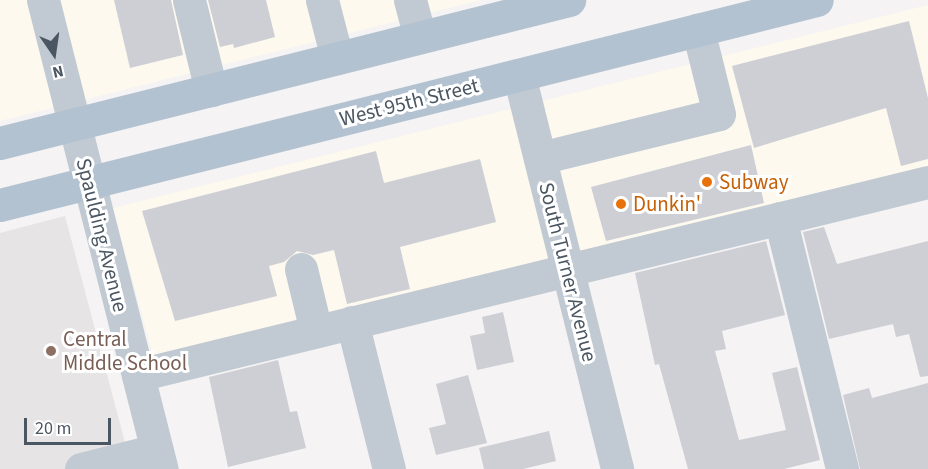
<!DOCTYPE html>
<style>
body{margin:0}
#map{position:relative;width:928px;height:469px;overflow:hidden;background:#f5f3f3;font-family:"Source Sans 3",sans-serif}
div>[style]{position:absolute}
.commercial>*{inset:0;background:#fdf9ef}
.education>*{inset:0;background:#e6e4e5}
.building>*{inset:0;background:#cdcfd5}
.minor>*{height:33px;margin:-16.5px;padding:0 16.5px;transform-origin:16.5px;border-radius:16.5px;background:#c1cad2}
.major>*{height:33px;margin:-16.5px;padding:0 16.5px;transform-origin:16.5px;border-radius:16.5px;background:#b3c2d1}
.dots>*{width:16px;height:16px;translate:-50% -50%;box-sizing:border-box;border:3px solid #fff;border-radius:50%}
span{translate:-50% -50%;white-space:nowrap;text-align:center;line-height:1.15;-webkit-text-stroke:6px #fff;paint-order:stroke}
.street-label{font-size:21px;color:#4a5661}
.food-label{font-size:21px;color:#c56008}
.left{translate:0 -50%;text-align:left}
.education-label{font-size:21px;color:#785e54}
.north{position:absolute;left:24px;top:24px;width:60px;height:60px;-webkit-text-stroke:4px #fff;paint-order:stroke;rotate:167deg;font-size:16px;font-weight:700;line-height:24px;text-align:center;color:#4a5661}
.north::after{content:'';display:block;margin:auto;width:21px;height:27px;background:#4a5661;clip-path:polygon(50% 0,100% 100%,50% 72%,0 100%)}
.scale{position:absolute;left:24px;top:418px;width:87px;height:27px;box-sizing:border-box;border:3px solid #4a5661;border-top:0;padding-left:8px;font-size:18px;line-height:21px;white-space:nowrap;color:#4a5661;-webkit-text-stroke:4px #fff;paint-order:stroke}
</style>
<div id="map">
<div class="commercial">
<i style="clip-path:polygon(0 0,481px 0,0 121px)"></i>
<i style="clip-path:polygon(928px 5px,928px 182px,157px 370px,113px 208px)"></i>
</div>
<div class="education">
<i style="clip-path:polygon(65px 216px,132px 469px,0 469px,0 233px)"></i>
</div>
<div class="building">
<i style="clip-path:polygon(114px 0,171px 0,183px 55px,130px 68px)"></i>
<i style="clip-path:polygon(208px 0,266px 0,275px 37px,234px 48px,233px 44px,220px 47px)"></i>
<i style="clip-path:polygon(909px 21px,928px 98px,928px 159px,901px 166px,886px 108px,754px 148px,732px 66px)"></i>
<i style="clip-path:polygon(751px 145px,764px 203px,606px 241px,591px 187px)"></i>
<i style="clip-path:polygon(376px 151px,384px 183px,480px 159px,496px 222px,400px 247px,410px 289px,347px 304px,334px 250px,313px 255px,297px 251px,284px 262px,269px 266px,277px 296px,175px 321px,142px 211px)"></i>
<i style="clip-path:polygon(824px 227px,837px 264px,928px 241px,928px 376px,920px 377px,909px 334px,896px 337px,893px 324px,829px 339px,803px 232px)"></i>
<i style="clip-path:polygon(766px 241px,785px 315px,722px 331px,726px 349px,715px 351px,739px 440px,786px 430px,772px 373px,797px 367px,820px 460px,784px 469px,688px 469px,659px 364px,655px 365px,635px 273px)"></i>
<i style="clip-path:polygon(503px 312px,514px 362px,477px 370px,470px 336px,485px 333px,482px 317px)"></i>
<i style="clip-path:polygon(278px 360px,290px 412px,297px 411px,306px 448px,228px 467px,209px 377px)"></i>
<i style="clip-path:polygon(468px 375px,487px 443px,436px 455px,429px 428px,446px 424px,436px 384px)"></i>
<i style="clip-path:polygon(928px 383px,928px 469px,860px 469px,843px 395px,869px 388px,872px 398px)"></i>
<i style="clip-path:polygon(549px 431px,556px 461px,523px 469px,484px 469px,479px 448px)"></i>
</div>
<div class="minor">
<i style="left:43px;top:0;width:484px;rotate:75.8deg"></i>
<i style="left:189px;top:0;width:93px;rotate:76.3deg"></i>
<i style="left:322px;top:0;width:60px;rotate:75.5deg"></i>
<i style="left:410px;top:0;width:38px;rotate:75deg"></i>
<i style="left:519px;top:75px;width:406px;rotate:76deg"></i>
<i style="left:540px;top:158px;width:184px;rotate:-13.8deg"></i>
<i style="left:719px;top:114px;width:87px;rotate:-104deg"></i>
<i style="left:780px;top:218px;width:259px;rotate:76.1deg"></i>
<i style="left:301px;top:269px;width:64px;rotate:76.4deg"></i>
<i style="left:352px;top:322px;width:152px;rotate:75.9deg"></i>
<i style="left:138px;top:375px;width:813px;rotate:-13.73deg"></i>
<i style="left:81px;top:469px;width:78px;rotate:-14deg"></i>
</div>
<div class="major">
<i style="left:0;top:143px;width:587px;rotate:-14.11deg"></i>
<i style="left:0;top:205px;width:842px;rotate:-14.09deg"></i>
</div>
<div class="dots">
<i style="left:707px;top:182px;background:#e8710a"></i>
<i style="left:621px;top:204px;background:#e8710a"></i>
<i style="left:51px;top:351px;background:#8d6e63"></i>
</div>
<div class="street-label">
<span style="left:409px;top:102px;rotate:-14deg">West 95th Street</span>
<span style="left:102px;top:235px;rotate:76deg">Spaulding Avenue</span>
<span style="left:568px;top:272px;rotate:76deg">South Turner Avenue</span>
</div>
<div class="food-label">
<span class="left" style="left:719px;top:182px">Subway</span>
<span class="left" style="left:633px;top:204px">Dunkin'</span>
</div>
<div class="education-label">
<span class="left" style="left:63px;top:351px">Central<br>Middle School</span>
</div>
<div class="north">N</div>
<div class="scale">20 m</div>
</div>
